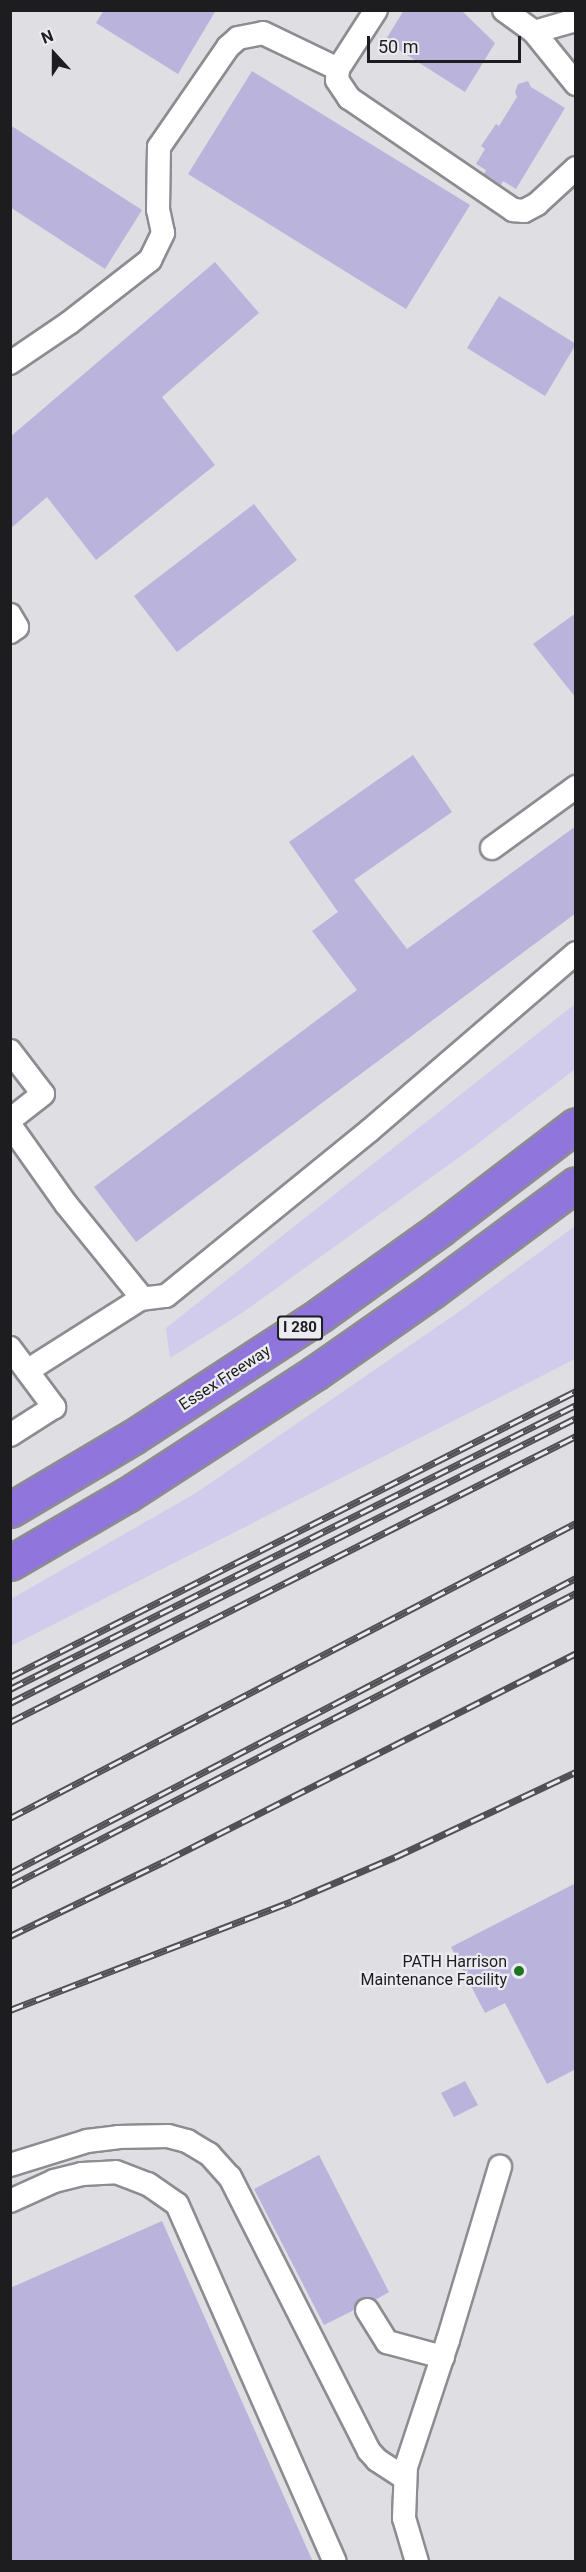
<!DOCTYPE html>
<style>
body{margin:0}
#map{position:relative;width:586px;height:2572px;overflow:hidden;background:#dfdee3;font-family:Roboto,sans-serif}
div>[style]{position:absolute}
.green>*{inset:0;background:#d1cbec}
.building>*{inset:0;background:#bab3dc}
.roads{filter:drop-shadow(2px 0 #8d8c91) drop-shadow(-2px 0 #8d8c91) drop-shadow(0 2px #8d8c91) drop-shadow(0 -2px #8d8c91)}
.minor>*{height:22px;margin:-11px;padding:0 11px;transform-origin:11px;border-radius:11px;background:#fff}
.highway>*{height:33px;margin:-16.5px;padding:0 16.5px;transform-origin:16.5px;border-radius:16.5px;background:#9075dd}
.rail>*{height:7px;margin-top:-3.5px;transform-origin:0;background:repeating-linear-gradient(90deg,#ecebf0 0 14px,#515153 0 28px);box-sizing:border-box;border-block:2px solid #515153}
.dots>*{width:16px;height:16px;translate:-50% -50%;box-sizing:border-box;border:3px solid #ecebf0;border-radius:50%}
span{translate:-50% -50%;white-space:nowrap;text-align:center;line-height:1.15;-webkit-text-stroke:4.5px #ecebf0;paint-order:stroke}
.shield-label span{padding:2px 4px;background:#ecebf0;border:2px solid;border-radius:4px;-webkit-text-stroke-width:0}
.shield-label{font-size:15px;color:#1d1d1f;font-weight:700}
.street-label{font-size:16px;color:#1d1d1f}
.poi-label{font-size:16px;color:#1d1d1f}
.right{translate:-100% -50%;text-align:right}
.frame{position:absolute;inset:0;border:12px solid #1d1d1f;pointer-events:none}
.north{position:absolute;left:24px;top:24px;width:60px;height:60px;-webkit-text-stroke:4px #ecebf0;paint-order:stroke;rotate:339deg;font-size:16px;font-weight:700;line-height:24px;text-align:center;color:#1d1d1f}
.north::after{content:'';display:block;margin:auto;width:21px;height:27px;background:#1d1d1f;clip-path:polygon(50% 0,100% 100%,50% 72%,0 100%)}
.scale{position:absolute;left:367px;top:36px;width:154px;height:27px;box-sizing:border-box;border:3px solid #1d1d1f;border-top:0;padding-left:8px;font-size:18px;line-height:21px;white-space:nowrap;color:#1d1d1f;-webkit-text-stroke:4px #ecebf0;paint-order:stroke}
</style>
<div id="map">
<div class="green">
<i style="clip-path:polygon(575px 1004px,575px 1069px,472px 1148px,242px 1313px,170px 1358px,166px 1328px)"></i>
<i style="clip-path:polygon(575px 1226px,575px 1359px,11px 1646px,11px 1599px,196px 1493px,460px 1311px)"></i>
</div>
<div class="building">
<i style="clip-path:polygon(104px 10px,216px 10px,178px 74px,96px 23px)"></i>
<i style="clip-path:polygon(404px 10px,461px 10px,495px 43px,465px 92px,385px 41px)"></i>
<i style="clip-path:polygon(252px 71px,470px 205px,406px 309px,188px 174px)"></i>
<i style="clip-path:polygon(528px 81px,531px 87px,565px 108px,516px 189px,503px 181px,501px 185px,484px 174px,486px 170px,476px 164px,485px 149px,481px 146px,496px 124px,499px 126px,517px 97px,515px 92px,518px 84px)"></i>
<i style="clip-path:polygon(10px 125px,142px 210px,105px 269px,10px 207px)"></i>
<i style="clip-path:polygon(215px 262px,259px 313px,162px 397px,215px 465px,96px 560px,47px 497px,10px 529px,10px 437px)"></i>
<i style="clip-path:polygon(499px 296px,576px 344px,545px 396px,467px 348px)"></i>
<i style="clip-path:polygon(254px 504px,297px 560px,177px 652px,134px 596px)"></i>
<i style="clip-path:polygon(576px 613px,576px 698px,533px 644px)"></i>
<i style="clip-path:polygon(413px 755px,452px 812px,354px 880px,407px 949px,576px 826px,576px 913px,136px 1242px,94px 1187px,357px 990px,312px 931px,338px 912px,289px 842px)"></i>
<i style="clip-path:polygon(576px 1883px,576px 2069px,547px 2084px,505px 2003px,485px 2013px,451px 1947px)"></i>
<i style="clip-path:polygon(465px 2081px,478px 2105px,454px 2117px,441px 2093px)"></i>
<i style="clip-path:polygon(319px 2155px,389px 2292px,375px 2300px,367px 2297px,360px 2298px,354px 2310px,324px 2325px,254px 2189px)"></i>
<i style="clip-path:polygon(162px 2221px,313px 2562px,10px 2562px,10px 2288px)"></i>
</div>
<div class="roads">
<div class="minor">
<i style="left:376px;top:10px;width:70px;rotate:122.8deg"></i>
<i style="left:338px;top:69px;width:11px;rotate:95deg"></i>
<i style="left:337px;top:80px;width:22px;rotate:56deg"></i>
<i style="left:349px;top:98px;width:199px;rotate:34.3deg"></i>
<i style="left:513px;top:210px;width:11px;rotate:5deg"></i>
<i style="left:524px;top:211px;width:15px;rotate:-28deg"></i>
<i style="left:537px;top:204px;width:53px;rotate:-42.7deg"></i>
<i style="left:504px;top:10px;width:37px;rotate:36deg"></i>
<i style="left:534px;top:32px;width:67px;rotate:51.1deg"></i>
<i style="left:534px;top:32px;width:44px;rotate:-15.9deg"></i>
<i style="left:10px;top:363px;width:71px;rotate:-34.1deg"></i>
<i style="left:69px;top:323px;width:103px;rotate:-37.9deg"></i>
<i style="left:150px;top:260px;width:30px;rotate:-64deg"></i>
<i style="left:163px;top:233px;width:24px;rotate:-102deg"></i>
<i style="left:158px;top:210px;width:63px;rotate:-89.1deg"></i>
<i style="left:159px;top:147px;width:121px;rotate:-55.4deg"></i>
<i style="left:228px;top:47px;width:13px;rotate:-42deg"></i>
<i style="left:238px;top:38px;width:25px;rotate:-11deg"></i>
<i style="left:263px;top:33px;width:83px;rotate:25.6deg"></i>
<i style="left:10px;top:615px;width:14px;rotate:60deg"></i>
<i style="left:17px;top:627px;width:9px;rotate:144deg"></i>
<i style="left:492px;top:848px;width:104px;rotate:-36deg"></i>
<i style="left:10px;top:1051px;width:54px;rotate:52.5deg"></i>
<i style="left:43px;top:1094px;width:42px;rotate:141.8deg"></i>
<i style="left:10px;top:1125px;width:97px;rotate:54.7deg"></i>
<i style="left:66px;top:1204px;width:121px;rotate:51deg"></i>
<i style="left:142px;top:1298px;width:136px;rotate:147.6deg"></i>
<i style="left:140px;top:1299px;width:26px;rotate:-7deg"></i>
<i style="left:166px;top:1296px;width:262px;rotate:-39.1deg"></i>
<i style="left:369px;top:1131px;width:273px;rotate:-40.7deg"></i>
<i style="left:10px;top:1348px;width:74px;rotate:53.3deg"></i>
<i style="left:54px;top:1407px;width:52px;rotate:147.5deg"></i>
<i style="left:10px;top:2165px;width:81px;rotate:-17.3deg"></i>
<i style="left:87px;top:2141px;width:31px;rotate:-7deg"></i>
<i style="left:118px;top:2137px;width:50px;rotate:-1.1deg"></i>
<i style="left:168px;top:2136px;width:20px;rotate:15deg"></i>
<i style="left:187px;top:2141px;width:26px;rotate:31deg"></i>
<i style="left:209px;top:2154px;width:31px;rotate:48deg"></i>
<i style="left:230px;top:2177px;width:307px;rotate:63.1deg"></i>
<i style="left:369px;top:2451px;width:12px;rotate:48deg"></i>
<i style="left:377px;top:2460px;width:33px;rotate:33deg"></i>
<i style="left:10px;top:2201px;width:48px;rotate:-24.4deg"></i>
<i style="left:54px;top:2181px;width:29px;rotate:-14deg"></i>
<i style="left:82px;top:2174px;width:34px;rotate:-3deg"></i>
<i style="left:116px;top:2172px;width:34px;rotate:21deg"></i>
<i style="left:148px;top:2184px;width:35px;rotate:35deg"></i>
<i style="left:177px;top:2204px;width:391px;rotate:66.2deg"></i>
<i style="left:367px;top:2310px;width:38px;rotate:58deg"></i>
<i style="left:387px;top:2342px;width:58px;rotate:15deg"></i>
<i style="left:417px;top:2562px;width:46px;rotate:-106.5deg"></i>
<i style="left:404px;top:2518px;width:51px;rotate:-87.8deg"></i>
<i style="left:406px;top:2467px;width:134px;rotate:-71.7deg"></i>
<i style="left:448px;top:2340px;width:181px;rotate:-73.3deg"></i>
</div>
<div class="highway">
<i style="left:10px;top:1510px;width:143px;rotate:-30.7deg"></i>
<i style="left:133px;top:1437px;width:223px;rotate:-33.1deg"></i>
<i style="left:320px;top:1315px;width:148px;rotate:-35.6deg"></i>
<i style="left:440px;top:1229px;width:171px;rotate:-37.4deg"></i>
<i style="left:10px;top:1563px;width:135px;rotate:-30.2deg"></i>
<i style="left:127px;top:1495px;width:224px;rotate:-33deg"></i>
<i style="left:315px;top:1373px;width:143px;rotate:-35deg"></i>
<i style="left:432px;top:1291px;width:179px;rotate:-36.6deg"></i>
</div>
</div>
<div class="rail">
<i style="left:10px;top:1677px;width:634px;rotate:-26.81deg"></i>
<i style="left:10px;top:1689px;width:633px;rotate:-26.65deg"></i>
<i style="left:10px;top:1703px;width:634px;rotate:-26.73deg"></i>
<i style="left:10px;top:1722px;width:634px;rotate:-26.81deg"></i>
<i style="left:10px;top:1818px;width:638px;rotate:-27.53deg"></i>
<i style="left:10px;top:1873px;width:638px;rotate:-27.53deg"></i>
<i style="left:10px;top:1886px;width:637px;rotate:-27.37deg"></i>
<i style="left:10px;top:1936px;width:174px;rotate:-25.8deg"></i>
<i style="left:167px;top:1860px;width:458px;rotate:-26.8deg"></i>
<i style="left:10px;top:2010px;width:302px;rotate:-21.1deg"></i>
<i style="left:292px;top:1901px;width:112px;rotate:-23.1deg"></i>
<i style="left:395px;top:1857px;width:200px;rotate:-25.2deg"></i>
</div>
<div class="dots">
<i style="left:519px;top:1971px;background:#1e7521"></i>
</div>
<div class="shield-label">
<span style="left:300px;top:1328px">I 280</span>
</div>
<div class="street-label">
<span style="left:225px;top:1378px;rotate:-33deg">Essex Freeway</span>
</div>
<div class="poi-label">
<span class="right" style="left:507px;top:1971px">PATH Harrison<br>Maintenance Facility</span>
</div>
<div class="frame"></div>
<div class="north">N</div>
<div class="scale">50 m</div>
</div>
